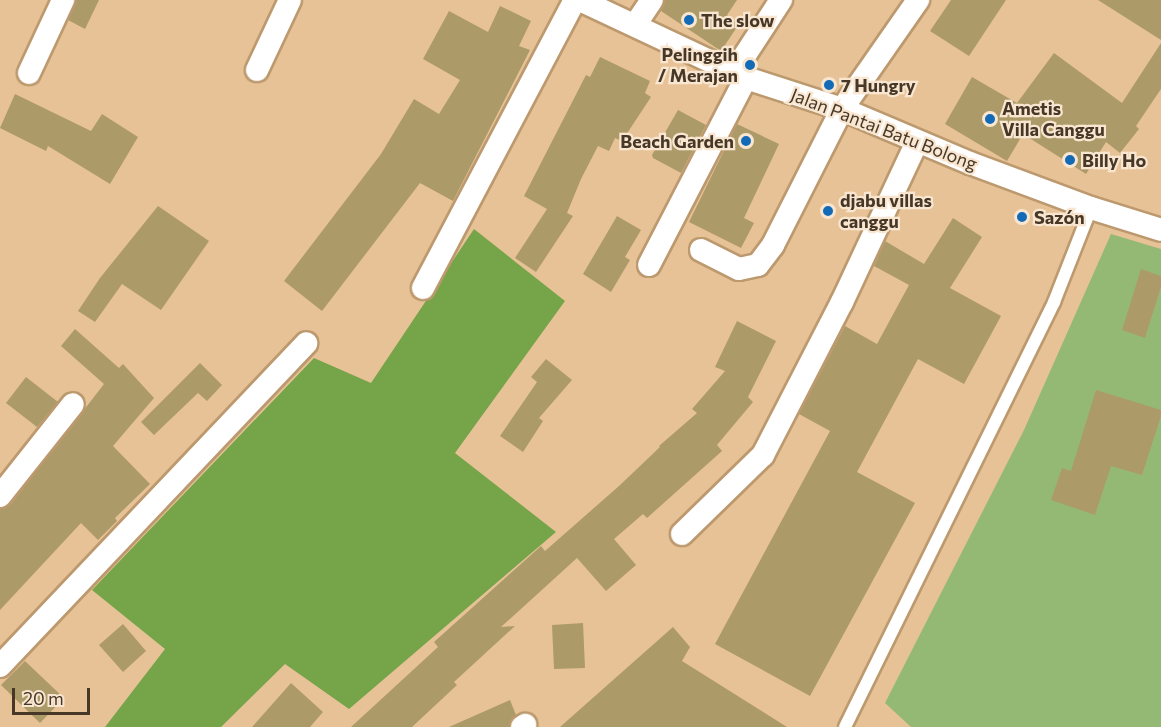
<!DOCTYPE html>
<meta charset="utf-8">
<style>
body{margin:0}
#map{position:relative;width:1161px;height:727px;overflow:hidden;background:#e7c296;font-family:Commissioner,sans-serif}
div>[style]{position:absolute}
.green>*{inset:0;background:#94b975}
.forest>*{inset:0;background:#75a449}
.building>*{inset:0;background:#ac9b68}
.roads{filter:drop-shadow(2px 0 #bc996e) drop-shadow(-2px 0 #bc996e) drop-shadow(0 2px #bc996e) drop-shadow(0 -2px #bc996e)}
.lane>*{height:12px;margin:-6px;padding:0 6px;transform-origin:6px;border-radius:6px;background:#fff}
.street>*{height:22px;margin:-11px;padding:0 11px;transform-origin:11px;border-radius:11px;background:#fff}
.dots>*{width:16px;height:16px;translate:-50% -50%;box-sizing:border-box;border:3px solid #f9e6d0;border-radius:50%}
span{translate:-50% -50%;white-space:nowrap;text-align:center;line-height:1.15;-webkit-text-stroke:4.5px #f9e6d0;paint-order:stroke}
.poi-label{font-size:18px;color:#463726;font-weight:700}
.left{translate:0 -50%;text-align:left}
.right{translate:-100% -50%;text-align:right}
.street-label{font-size:18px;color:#463726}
.scale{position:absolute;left:12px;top:688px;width:78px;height:27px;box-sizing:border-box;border:3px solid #463726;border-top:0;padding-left:8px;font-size:18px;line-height:21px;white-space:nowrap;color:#463726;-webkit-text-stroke:4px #f9e6d0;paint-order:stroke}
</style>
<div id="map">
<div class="green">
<i style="clip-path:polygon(1111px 234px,1161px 249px,1161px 727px,911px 727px,885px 703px,1024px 430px)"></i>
</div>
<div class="forest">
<i style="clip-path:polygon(474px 229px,565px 301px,455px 453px,556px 532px,349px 709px,285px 664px,221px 727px,105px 727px,165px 649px,92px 590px,314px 358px,371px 383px)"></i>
</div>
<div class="building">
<i style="clip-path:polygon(76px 0,99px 0,85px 29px,68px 20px)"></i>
<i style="clip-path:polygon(665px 0,737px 0,727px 15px,739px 24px,721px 51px,661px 11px)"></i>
<i style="clip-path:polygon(951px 0,1006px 0,969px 56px,930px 31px)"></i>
<i style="clip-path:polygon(1098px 0,1161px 0,1161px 40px)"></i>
<i style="clip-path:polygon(500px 6px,531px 21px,519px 46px,530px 50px,453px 201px,420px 183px,322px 311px,284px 281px,381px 154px,414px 99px,439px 114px,460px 80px,423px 59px,449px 11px,488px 32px)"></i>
<i style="clip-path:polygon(1161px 43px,1161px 89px,1136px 126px,1139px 129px,1120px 153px,1106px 142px,1086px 174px,1023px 134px,1007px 161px,945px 124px,972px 77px,1017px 103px,1054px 53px,1122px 103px)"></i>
<i style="clip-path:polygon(600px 57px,650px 81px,645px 93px,651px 97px,622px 141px,615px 138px,609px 151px,598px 146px,581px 179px,567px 213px,573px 216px,536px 272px,515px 258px,547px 209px,524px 196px,586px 75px,590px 77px)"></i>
<i style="clip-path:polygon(15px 94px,91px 131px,102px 114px,138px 137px,110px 184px,48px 146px,46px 151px,0 128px)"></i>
<i style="clip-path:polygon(678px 110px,706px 125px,681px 173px,653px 158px,652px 155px)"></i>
<i style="clip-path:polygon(737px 124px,779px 144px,744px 218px,754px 223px,741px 248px,689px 222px)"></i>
<i style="clip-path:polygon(158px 206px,209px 241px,161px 310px,122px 284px,95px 322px,78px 311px,100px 278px)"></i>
<i style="clip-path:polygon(617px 216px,641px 230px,625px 257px,630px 260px,611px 292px,583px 274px)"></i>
<i style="clip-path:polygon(953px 218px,982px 237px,950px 288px,1001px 316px,964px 384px,918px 359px,857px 472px,915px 503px,810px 696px,715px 644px,830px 431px,799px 414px,845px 326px,877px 344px,909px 285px,874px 266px,885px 241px,924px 264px)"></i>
<i style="clip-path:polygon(1141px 269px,1161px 276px,1161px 287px,1145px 338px,1122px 330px)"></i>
<i style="clip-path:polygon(737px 321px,776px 341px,748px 397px,753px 402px,717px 445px,722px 451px,647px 518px,643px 514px,614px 539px,636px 565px,606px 591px,577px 558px,501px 627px,515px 626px,454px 682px,457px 685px,412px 727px,351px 727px,438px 647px,434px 642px,541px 546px,545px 551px,619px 486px,660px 447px,659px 446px,697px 413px,692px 409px,725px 371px,715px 367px)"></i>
<i style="clip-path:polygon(75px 329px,119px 368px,123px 364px,154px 398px,113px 446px,150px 484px,115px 518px,117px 521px,98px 540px,81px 523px,0 610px,0 509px,11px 504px,104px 384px,61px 346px)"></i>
<i style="clip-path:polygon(546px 359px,572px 380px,539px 418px,543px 421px,523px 452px,500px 436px,537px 382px,531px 377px)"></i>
<i style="clip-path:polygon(200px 363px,222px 385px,207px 401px,198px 393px,154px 435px,141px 422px)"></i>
<i style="clip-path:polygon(26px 377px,58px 402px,37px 427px,6px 403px)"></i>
<i style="clip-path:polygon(1096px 390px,1161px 410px,1161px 416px,1142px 475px,1111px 466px,1095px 515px,1051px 500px,1062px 468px,1071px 471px)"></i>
<i style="clip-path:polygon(583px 623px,585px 668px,554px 669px,552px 625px)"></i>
<i style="clip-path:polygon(123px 624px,146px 651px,123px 672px,99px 645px)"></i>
<i style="clip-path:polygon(673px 627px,690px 647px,682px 661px,787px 727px,560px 727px)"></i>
<i style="clip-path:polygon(25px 661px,64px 698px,40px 723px,1px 685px)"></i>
<i style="clip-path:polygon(291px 683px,323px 712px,310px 727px,252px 727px)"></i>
<i style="clip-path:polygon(510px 700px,516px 715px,509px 727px,449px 727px)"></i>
</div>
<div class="roads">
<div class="lane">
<i style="left:845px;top:727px;width:474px;rotate:-63.8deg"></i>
<i style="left:1054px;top:302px;width:101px;rotate:-68.5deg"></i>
</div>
<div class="street">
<i style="left:580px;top:0;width:183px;rotate:25.2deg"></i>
<i style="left:746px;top:78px;width:101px;rotate:17.9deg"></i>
<i style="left:842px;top:109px;width:139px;rotate:22.9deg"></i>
<i style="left:970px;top:163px;width:129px;rotate:20.4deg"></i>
<i style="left:1091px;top:208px;width:73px;rotate:17.4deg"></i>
<i style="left:635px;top:25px;width:30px;rotate:-56deg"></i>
<i style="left:257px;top:70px;width:77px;rotate:-64.8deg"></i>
<i style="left:734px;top:72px;width:86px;rotate:-56.9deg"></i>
<i style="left:29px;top:73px;width:81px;rotate:-65deg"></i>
<i style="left:701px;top:250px;width:42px;rotate:26.6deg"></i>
<i style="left:739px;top:269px;width:19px;rotate:-12deg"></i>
<i style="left:758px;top:265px;width:25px;rotate:-53deg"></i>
<i style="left:773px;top:245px;width:153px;rotate:-63.1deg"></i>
<i style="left:842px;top:109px;width:133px;rotate:-55.1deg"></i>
<i style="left:649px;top:265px;width:211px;rotate:-62.6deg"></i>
<i style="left:423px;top:288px;width:326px;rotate:-62.2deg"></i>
<i style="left:0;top:496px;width:117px;rotate:-51.6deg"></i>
<i style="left:682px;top:534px;width:113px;rotate:-44.3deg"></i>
<i style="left:763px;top:455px;width:172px;rotate:-62.7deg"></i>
<i style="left:842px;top:302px;width:177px;rotate:-64.9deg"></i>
<i style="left:0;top:666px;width:445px;rotate:-46.5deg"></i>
<i style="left:522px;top:727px;width:4px;rotate:-34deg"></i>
</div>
</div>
<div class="dots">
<i style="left:689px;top:20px;background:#136ab7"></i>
<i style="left:750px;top:65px;background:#136ab7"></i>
<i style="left:829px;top:85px;background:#136ab7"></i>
<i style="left:990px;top:119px;background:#136ab7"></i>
<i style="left:746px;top:141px;background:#136ab7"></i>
<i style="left:1070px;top:160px;background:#136ab7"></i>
<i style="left:828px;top:211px;background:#136ab7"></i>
<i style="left:1022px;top:217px;background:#136ab7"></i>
</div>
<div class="poi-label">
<span class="left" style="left:701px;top:20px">The slow</span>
<span class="right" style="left:738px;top:65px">Pelinggih<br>/ Merajan</span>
<span class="left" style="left:841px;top:85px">7 Hungry</span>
<span class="left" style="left:1002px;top:119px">Ametis<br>Villa Canggu</span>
<span class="right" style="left:734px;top:141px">Beach Garden</span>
<span class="left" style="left:1082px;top:160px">Billy Ho</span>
<span class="left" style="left:840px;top:211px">djabu villas<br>canggu</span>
<span class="left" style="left:1034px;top:217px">Sazón</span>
</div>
<div class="street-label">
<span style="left:884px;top:129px;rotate:21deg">Jalan Pantai Batu Bolong</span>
</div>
<div class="scale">20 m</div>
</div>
